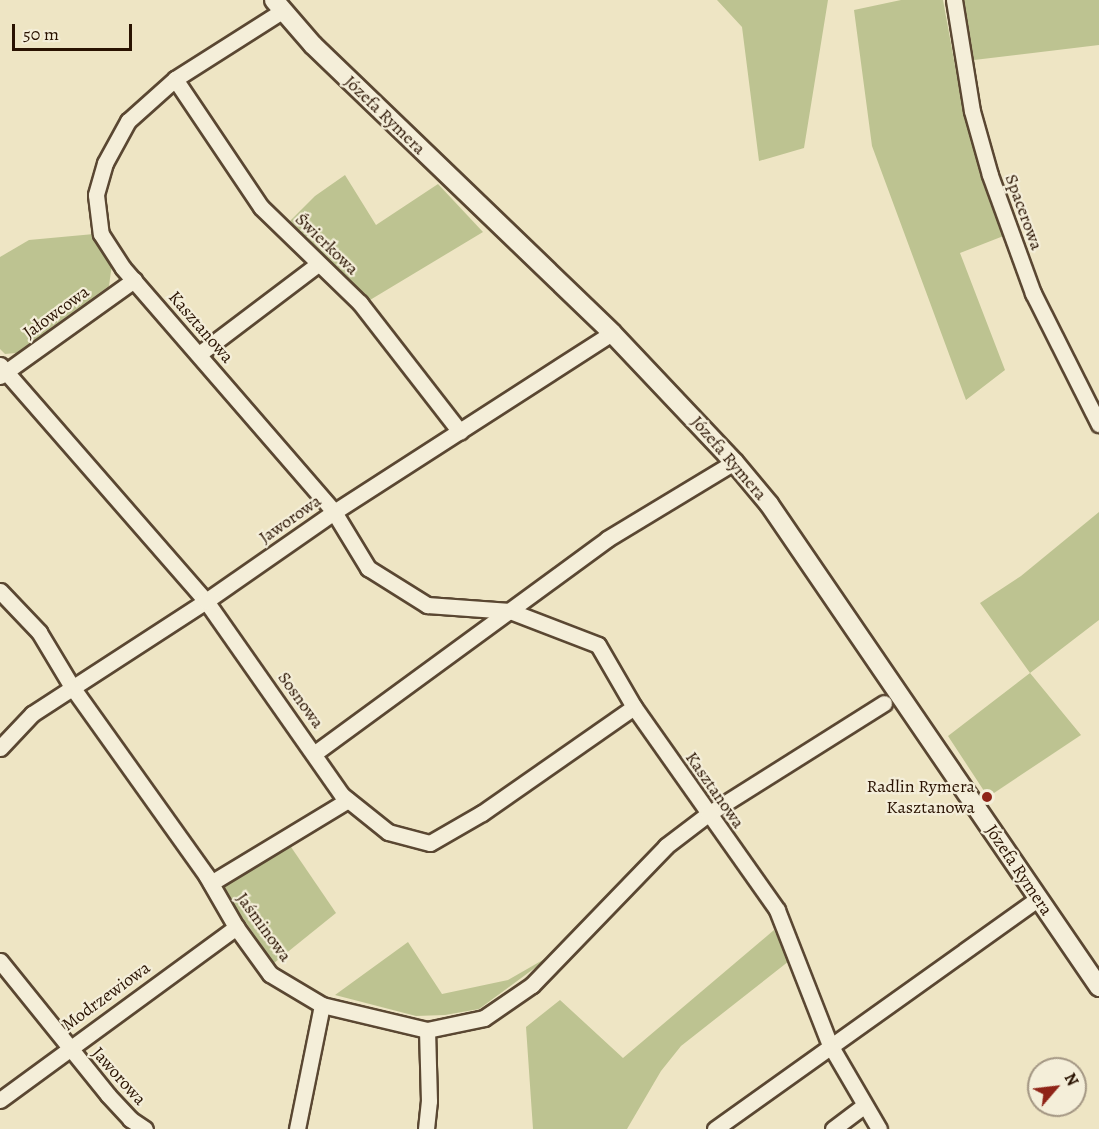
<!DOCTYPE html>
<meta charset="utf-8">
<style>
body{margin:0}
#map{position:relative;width:1099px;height:1129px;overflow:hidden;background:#eee5c4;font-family:Alegreya,serif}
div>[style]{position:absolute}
.green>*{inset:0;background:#bdc391}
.roads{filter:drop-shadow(2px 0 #5a4732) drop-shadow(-2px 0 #5a4732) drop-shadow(0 2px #5a4732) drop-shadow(0 -2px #5a4732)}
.minor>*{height:15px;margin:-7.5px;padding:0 7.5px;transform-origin:7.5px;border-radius:7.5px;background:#f4eed9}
.tertiary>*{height:18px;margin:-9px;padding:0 9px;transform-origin:9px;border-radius:9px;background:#f4eed9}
.dots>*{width:16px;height:16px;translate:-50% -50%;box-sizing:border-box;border:3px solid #f4eed9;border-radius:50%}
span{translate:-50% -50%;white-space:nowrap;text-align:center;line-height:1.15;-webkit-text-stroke:4.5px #f4eed9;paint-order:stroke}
.street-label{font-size:18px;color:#291201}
.poi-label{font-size:18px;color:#291201}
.right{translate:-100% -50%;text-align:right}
.north{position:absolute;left:1027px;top:1057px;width:60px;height:60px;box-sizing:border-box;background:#f4eed9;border:2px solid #a39683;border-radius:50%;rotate:62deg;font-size:16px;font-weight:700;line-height:24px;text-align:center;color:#291201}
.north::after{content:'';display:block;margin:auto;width:21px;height:27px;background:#8f2418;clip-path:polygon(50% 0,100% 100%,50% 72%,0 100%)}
.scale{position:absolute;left:12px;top:24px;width:120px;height:27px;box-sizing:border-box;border:3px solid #291201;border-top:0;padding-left:8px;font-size:18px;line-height:21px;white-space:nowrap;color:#291201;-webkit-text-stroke:4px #f4eed9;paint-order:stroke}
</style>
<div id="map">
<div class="green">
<i style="clip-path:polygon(717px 0,828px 0,804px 148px,759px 161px,742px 27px)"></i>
<i style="clip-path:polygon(901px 0,943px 0,962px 104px,1006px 235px,960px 253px,1005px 370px,966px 400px,872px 146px,854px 10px)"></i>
<i style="clip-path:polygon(964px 0,1099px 0,1099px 45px,974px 60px)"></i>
<i style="clip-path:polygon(345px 175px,376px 225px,438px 184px,483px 232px,370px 300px,290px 221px,315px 196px)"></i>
<i style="clip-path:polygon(94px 234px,112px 264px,109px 286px,16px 353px,5px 354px,0 349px,0 257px,29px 240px)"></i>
<i style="clip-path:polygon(1099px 512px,1099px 620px,1030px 673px,1081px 735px,988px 797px,948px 736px,1030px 673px,980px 603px,1021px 576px)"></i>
<i style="clip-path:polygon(289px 844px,336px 913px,274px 963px,220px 885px)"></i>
<i style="clip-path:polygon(774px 930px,789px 961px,681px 1046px,661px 1071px,627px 1129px,533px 1129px,526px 1027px,560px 1000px,623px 1058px)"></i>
<i style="clip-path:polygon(408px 942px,442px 994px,508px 980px,555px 953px,479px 1009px,445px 1015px,416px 1016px,335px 995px)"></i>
</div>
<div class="roads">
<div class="minor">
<i style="left:954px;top:0;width:112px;rotate:80.8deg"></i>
<i style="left:972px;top:111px;width:66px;rotate:74.3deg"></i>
<i style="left:990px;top:175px;width:126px;rotate:70deg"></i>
<i style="left:1033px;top:293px;width:147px;rotate:63.3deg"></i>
<i style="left:282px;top:11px;width:127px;rotate:147.6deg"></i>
<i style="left:175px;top:79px;width:63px;rotate:138.2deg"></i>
<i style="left:128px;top:121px;width:48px;rotate:118.7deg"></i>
<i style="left:105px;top:163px;width:33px;rotate:106deg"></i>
<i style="left:96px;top:195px;width:39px;rotate:83deg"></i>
<i style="left:101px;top:234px;width:40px;rotate:57.1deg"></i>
<i style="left:123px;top:268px;width:323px;rotate:49.1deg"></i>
<i style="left:334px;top:512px;width:66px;rotate:58.7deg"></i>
<i style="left:368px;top:568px;width:70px;rotate:32.1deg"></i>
<i style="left:427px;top:605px;width:83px;rotate:4.1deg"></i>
<i style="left:510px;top:611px;width:94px;rotate:21.1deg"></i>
<i style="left:598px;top:645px;width:72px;rotate:59.9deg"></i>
<i style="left:634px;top:707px;width:248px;rotate:54.8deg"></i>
<i style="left:777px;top:910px;width:145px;rotate:68.6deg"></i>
<i style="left:830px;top:1045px;width:97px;rotate:59.7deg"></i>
<i style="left:175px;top:79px;width:154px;rotate:56.1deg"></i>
<i style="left:261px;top:207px;width:138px;rotate:44.1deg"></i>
<i style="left:360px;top:303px;width:163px;rotate:52.2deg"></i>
<i style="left:199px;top:354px;width:149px;rotate:-37.1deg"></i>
<i style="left:0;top:365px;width:313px;rotate:48.9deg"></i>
<i style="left:206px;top:601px;width:237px;rotate:55deg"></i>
<i style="left:342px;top:795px;width:59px;rotate:38.8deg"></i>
<i style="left:388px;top:832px;width:43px;rotate:14.7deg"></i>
<i style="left:430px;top:843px;width:60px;rotate:-30deg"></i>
<i style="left:482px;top:813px;width:185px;rotate:-34.9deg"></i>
<i style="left:0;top:376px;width:165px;rotate:-35.6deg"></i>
<i style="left:0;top:591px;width:57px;rotate:46.4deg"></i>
<i style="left:39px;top:632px;width:64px;rotate:59deg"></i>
<i style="left:72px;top:687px;width:231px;rotate:54.5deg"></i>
<i style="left:206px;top:875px;width:60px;rotate:60deg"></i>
<i style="left:236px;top:927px;width:58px;rotate:54.1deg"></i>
<i style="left:270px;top:974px;width:61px;rotate:30.8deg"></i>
<i style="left:322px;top:1005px;width:108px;rotate:13.4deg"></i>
<i style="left:427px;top:1030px;width:58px;rotate:-11.9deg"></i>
<i style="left:484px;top:1018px;width:58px;rotate:-34.5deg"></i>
<i style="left:532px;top:985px;width:193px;rotate:-46deg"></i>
<i style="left:666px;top:846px;width:53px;rotate:-37.3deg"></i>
<i style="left:708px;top:814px;width:208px;rotate:-32.2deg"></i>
<i style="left:0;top:748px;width:47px;rotate:-46.7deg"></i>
<i style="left:32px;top:714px;width:207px;rotate:-33deg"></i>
<i style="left:206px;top:601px;width:156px;rotate:-34.8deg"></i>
<i style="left:334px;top:512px;width:331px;rotate:-32.8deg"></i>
<i style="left:315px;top:753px;width:362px;rotate:-36.2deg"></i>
<i style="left:607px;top:539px;width:149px;rotate:-31.2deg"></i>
<i style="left:211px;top:883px;width:160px;rotate:-31.2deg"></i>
<i style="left:0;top:961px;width:172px;rotate:51.1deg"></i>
<i style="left:108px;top:1095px;width:33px;rotate:47deg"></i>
<i style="left:130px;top:1119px;width:18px;rotate:34deg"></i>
<i style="left:0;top:1100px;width:293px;rotate:-36.2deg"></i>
<i style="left:297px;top:1129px;width:126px;rotate:-78.6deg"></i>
<i style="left:426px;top:1129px;width:28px;rotate:-84deg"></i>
<i style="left:429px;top:1101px;width:71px;rotate:-91.6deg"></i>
<i style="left:715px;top:1129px;width:397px;rotate:-35.5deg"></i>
<i style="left:833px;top:1129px;width:39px;rotate:-37deg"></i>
</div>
<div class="tertiary">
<i style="left:274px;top:0;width:60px;rotate:49.1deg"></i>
<i style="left:313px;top:45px;width:415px;rotate:43.9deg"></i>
<i style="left:612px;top:333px;width:178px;rotate:46.6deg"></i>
<i style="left:734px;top:462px;width:55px;rotate:50.2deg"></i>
<i style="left:769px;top:504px;width:585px;rotate:55.66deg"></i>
</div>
</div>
<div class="dots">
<i style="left:987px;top:797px;background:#8f2418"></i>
</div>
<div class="street-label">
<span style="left:385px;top:115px;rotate:44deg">Józefa Rymera</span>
<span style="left:1024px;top:212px;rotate:70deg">Spacerowa</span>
<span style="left:327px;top:244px;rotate:44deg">Świerkowa</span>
<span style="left:56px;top:312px;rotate:-36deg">Jałowcowa</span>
<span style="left:201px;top:327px;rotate:49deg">Kasztanowa</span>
<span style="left:729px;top:458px;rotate:49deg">Józefa Rymera</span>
<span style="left:290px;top:519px;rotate:-35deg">Jaworowa</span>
<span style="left:301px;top:700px;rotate:54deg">Sosnowa</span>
<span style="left:715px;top:790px;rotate:55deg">Kasztanowa</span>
<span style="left:1019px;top:870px;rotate:56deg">Józefa Rymera</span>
<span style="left:264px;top:927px;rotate:54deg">Jaśminowa</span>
<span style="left:106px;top:996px;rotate:-36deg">Modrzewiowa</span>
<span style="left:119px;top:1076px;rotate:48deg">Jaworowa</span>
</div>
<div class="poi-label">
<span class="right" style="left:975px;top:797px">Radlin Rymera<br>Kasztanowa</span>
</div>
<div class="north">N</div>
<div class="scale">50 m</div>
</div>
